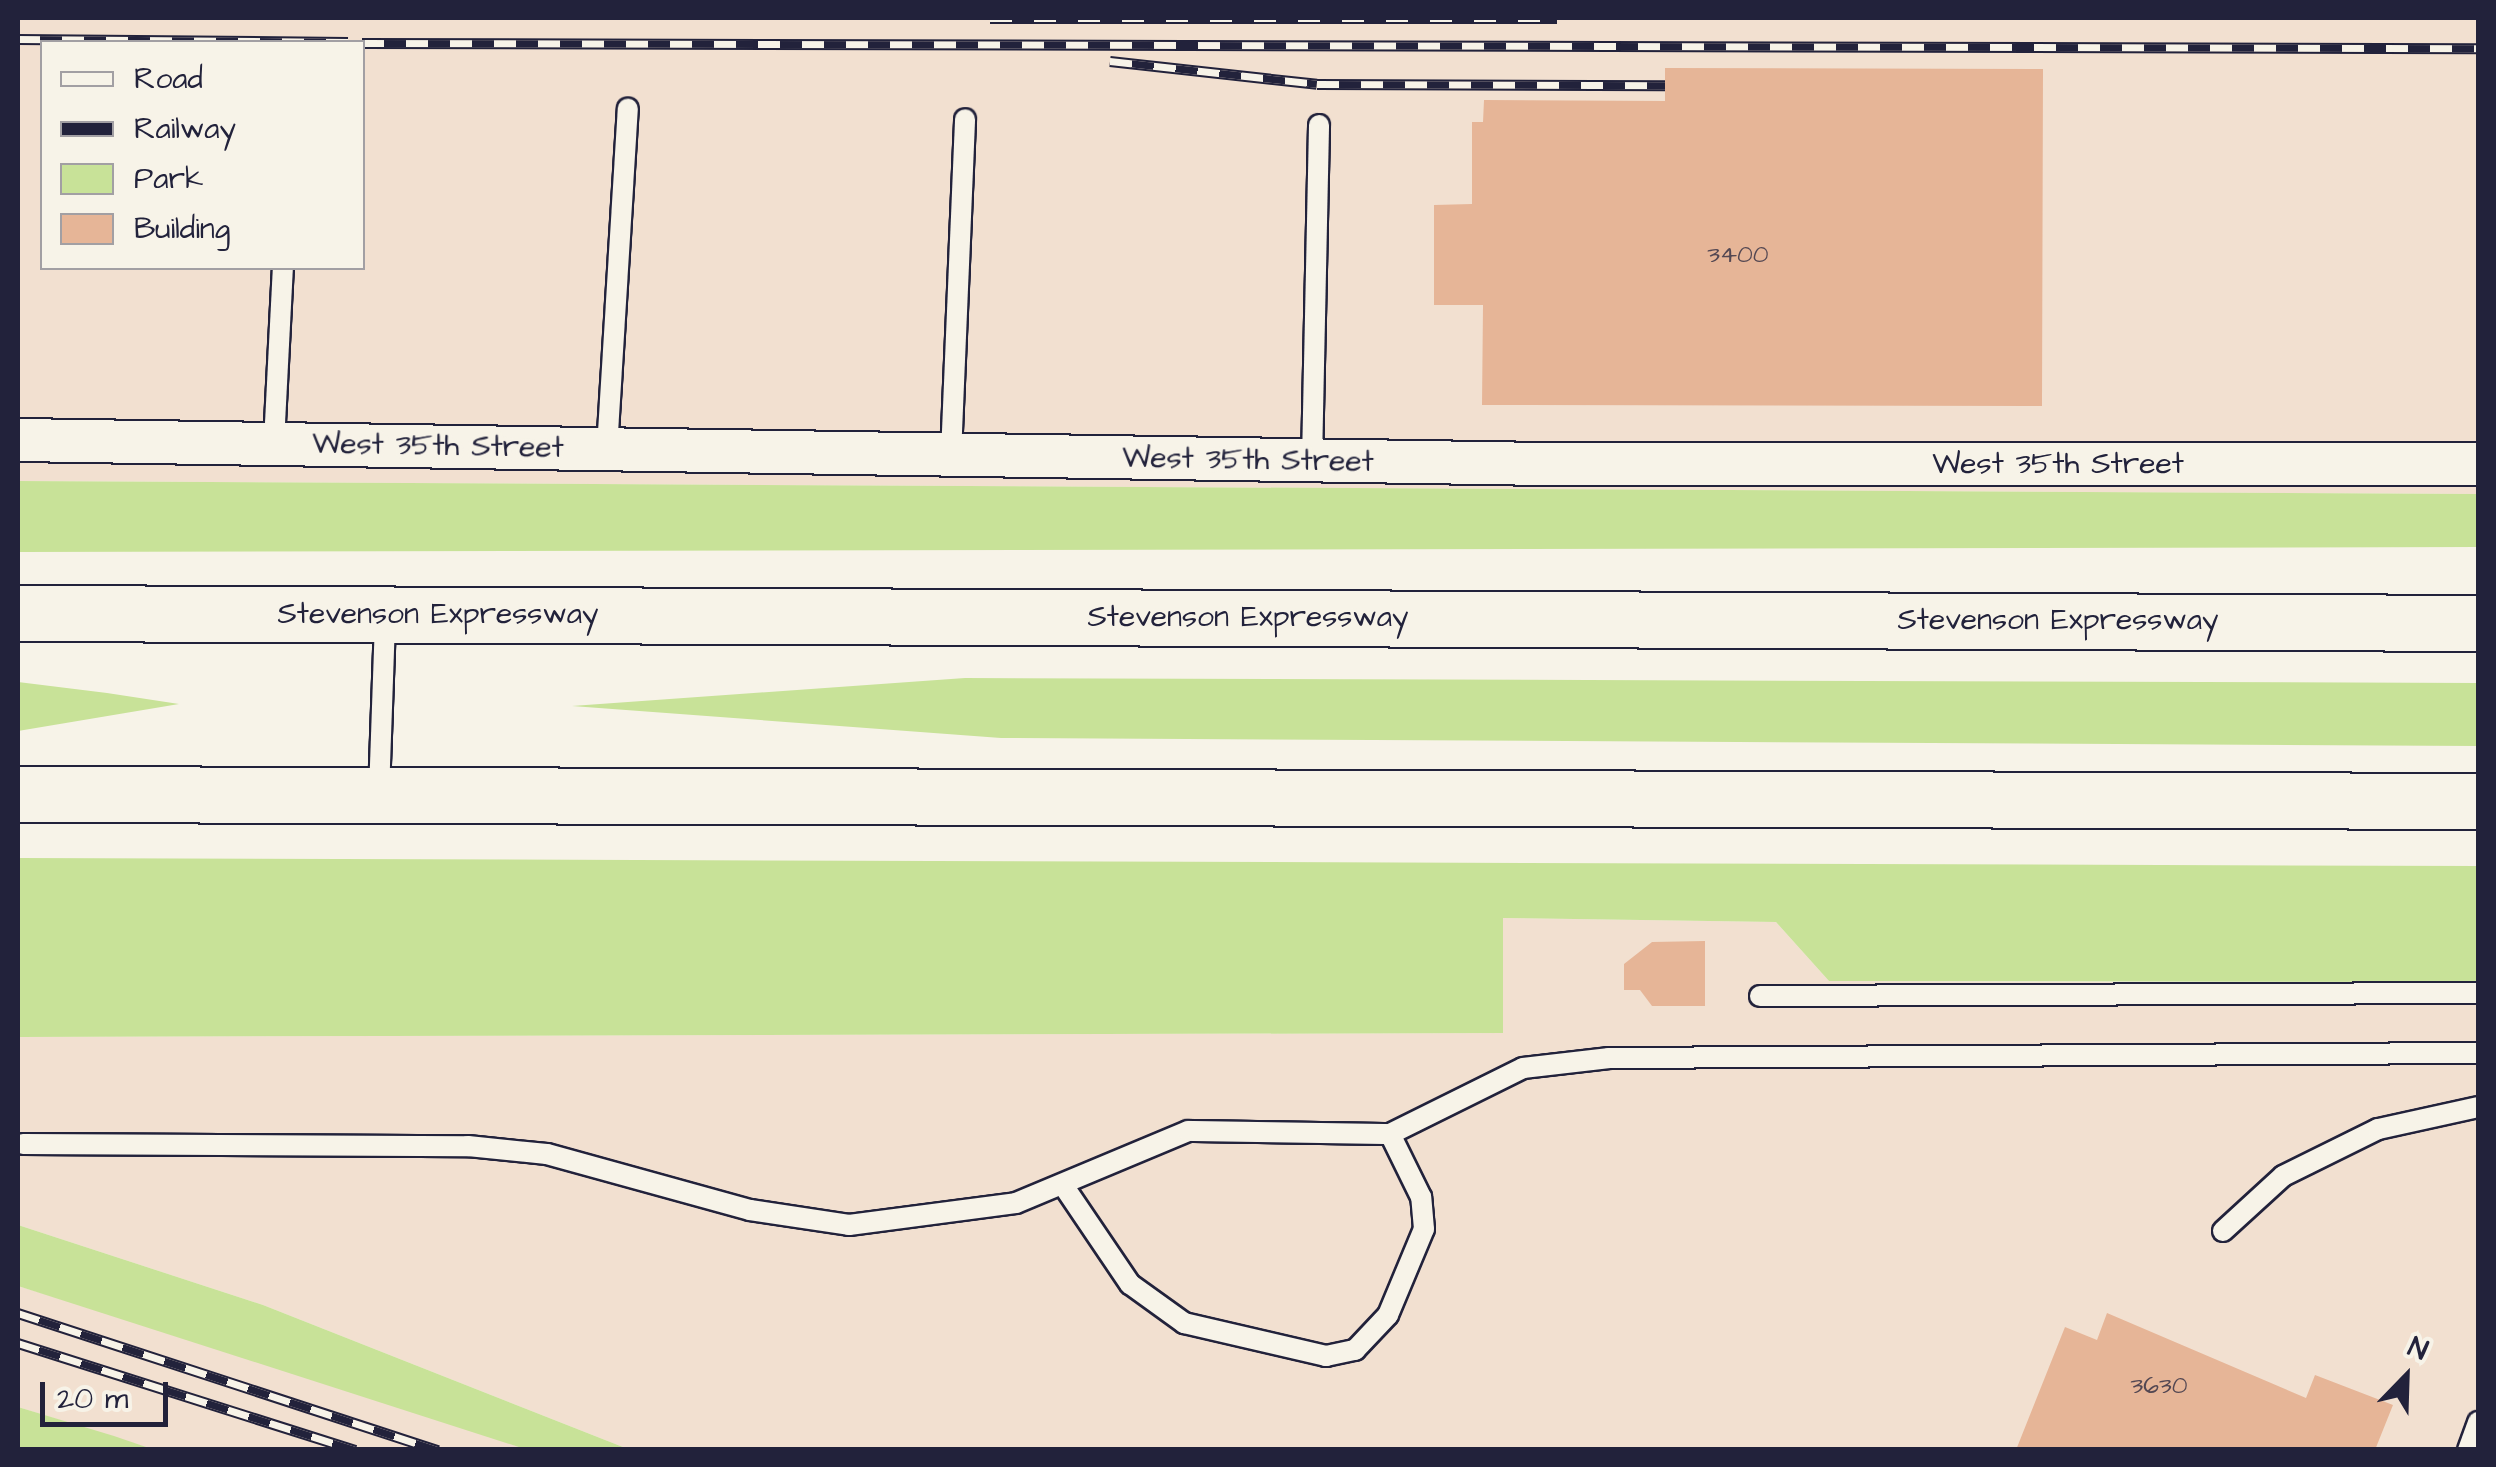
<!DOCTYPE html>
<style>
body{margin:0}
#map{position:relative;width:2496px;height:1467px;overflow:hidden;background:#f7f3e8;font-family:"Architects Daughter",sans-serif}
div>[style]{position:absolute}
.built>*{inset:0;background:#f2e0d0}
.green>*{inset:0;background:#c8e298}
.building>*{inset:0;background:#e6b597}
.roads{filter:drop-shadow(2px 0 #22223b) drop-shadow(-2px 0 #22223b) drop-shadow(0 2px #22223b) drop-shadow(0 -2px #22223b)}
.lane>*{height:20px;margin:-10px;padding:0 10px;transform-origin:10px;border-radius:10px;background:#f7f3e8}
.street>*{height:42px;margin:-21px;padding:0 21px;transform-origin:21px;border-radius:21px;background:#f7f3e8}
.highway>*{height:55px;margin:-27.5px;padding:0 27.5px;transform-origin:27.5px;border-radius:27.5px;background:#f7f3e8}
.rail>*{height:11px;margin-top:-5.5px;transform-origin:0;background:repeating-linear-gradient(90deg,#f7f3e8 0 22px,#22223b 0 44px);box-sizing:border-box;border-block:2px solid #22223b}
span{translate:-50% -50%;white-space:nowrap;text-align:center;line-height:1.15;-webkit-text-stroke:8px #f7f3e8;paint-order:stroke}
.number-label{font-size:25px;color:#534752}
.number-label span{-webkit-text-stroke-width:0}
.street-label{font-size:30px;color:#22223b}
.frame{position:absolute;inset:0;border:20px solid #22223b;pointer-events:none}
.legend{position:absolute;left:40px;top:40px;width:325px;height:230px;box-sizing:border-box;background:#f7f3e8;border:2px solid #a29fa3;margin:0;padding:12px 18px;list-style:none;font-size:30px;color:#22223b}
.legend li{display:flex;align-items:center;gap:20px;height:50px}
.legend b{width:50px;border:2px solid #a29fa3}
.north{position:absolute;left:2356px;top:1327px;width:100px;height:100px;-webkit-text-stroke:8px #f7f3e8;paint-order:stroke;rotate:23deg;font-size:28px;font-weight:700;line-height:40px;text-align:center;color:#22223b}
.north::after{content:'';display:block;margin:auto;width:35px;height:45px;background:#22223b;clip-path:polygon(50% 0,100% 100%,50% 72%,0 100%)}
.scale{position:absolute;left:40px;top:1382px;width:128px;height:45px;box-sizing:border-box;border:5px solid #22223b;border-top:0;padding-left:12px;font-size:30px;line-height:35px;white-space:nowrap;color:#22223b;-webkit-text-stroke:8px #f7f3e8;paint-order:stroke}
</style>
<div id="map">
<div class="built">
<i style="clip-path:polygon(evenodd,18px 18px,2478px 18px,2478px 494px,18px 481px,18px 18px,42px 42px,362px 42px,362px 268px,42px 268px,42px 42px)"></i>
<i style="clip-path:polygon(1502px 918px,1776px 922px,1829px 981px,2478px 983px,2478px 1449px,628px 1449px,263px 1305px,18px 1225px,18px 1037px,1503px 1033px)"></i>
<i style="clip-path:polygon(18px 1286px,301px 1372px,525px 1449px,152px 1449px,18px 1407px)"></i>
</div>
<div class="green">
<i style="clip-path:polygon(18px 481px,2478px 494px,2478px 547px,18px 552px)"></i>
<i style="clip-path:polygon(965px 678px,2478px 683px,2478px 746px,1001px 738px,572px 706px)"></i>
<i style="clip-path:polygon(18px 682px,107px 693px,179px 704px,18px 731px)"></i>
<i style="clip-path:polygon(18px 858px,2478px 866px,2478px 982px,1829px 981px,1776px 922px,1503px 918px,1503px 1033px,18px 1037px)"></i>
<i style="clip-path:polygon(18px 1225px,263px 1305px,628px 1449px,525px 1449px,18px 1286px)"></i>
<i style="clip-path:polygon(18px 1407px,114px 1436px,152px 1449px,18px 1449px)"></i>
</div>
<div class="building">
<i style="clip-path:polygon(1665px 68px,2043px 69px,2042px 406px,1482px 405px,1483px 305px,1434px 305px,1434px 205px,1472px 204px,1472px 122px,1483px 122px,1484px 100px,1665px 101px)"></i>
<i style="clip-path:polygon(1705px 941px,1705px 1006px,1652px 1006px,1640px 990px,1624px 990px,1624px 964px,1652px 942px)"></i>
<i style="clip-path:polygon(2107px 1313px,2306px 1398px,2315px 1375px,2393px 1405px,2375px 1450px,2016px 1450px,2065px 1327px,2097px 1340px)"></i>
</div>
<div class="roads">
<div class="lane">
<i style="left:274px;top:443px;width:175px;rotate:-87.1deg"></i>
<i style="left:607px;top:449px;width:341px;rotate:-86.5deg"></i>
<i style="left:951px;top:455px;width:336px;rotate:-87.6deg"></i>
<i style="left:1312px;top:461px;width:336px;rotate:-88.8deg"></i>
<i style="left:379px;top:793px;width:176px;rotate:-88deg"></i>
<i style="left:1760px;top:996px;width:718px;rotate:-0.24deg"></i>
<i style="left:23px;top:1144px;width:445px;rotate:0.3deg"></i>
<i style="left:468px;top:1146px;width:79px;rotate:5.8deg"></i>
<i style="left:547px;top:1154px;width:211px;rotate:15.4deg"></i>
<i style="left:750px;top:1210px;width:100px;rotate:8.6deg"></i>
<i style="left:849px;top:1225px;width:168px;rotate:-7.5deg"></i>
<i style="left:1016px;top:1203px;width:186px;rotate:-22.7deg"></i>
<i style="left:1188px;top:1131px;width:202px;rotate:0.9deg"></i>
<i style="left:1390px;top:1134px;width:148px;rotate:-26.4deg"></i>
<i style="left:1523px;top:1068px;width:87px;rotate:-6.6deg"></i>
<i style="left:1609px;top:1058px;width:869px;rotate:-0.33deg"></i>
<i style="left:1065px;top:1188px;width:116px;rotate:55.9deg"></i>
<i style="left:1130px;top:1284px;width:67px;rotate:35.8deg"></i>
<i style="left:1184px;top:1323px;width:146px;rotate:13.1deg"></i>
<i style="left:1326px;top:1356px;width:30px;rotate:-12deg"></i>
<i style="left:1355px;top:1350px;width:48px;rotate:-46.7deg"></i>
<i style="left:1388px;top:1315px;width:93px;rotate:-67.3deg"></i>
<i style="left:1424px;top:1229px;width:32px;rotate:-95deg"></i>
<i style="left:1421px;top:1197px;width:70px;rotate:-116.2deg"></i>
<i style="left:2223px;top:1231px;width:81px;rotate:-42.5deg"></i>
<i style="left:2283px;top:1176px;width:106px;rotate:-26.3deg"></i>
<i style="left:2378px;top:1129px;width:102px;rotate:-12.4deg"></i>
<i style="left:2468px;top:1450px;width:30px;rotate:-70deg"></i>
</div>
<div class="street">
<i style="left:18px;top:440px;width:1523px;rotate:0.9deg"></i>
<i style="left:1541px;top:464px;width:937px"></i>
</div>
<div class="highway">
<i style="left:18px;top:613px;width:2460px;rotate:0.23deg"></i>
<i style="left:18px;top:794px;width:2460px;rotate:0.16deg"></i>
</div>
</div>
<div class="rail">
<i style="left:990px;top:18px;width:567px"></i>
<i style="left:18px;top:39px;width:330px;rotate:0.5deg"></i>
<i style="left:362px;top:43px;width:2116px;rotate:0.14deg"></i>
<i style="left:1110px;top:61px;width:208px;rotate:6.3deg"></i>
<i style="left:1317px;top:84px;width:348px;rotate:0.2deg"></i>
<i style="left:18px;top:1313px;width:442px;rotate:18.1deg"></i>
<i style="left:18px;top:1343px;width:354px;rotate:17.6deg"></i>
</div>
<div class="number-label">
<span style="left:1738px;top:255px">3400</span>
<span style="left:2159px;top:1386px">3630</span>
</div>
<div class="street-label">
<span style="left:438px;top:446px;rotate:1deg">West 35th Street</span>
<span style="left:1248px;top:460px;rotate:1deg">West 35th Street</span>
<span style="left:2058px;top:464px">West 35th Street</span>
<span style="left:438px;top:614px">Stevenson Expressway</span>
<span style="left:1248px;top:617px">Stevenson Expressway</span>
<span style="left:2058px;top:620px">Stevenson Expressway</span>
</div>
<div class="frame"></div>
<ul class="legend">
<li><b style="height:12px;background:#f7f3e8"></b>Road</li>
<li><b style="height:12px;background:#22223b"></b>Railway</li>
<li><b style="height:28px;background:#c8e298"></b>Park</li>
<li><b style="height:28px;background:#e6b597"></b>Building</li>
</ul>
<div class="north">N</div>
<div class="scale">20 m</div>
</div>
